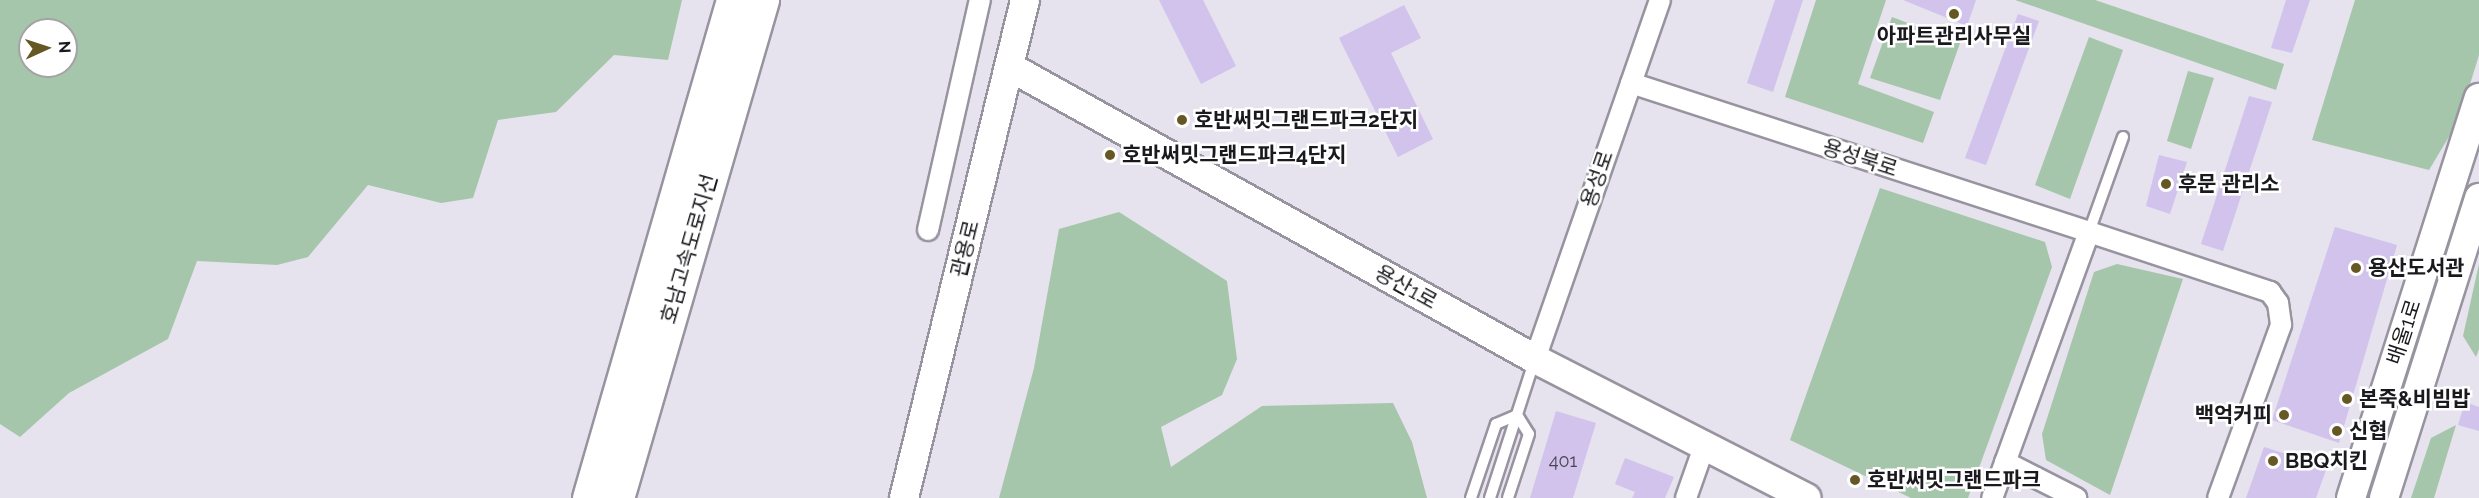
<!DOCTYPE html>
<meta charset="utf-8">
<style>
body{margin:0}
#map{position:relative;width:2479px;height:498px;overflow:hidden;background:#e6e2ee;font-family:Raleway,"Noto Sans KR",sans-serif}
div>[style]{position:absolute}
.green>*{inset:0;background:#a5c6aa}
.building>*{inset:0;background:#d1c3ec}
.roads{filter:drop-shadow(2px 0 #98949f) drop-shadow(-2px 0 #98949f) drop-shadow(0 2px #98949f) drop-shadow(0 -2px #98949f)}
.service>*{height:10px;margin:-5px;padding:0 5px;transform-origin:5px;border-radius:5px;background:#fff}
.minor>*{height:20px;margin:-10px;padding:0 10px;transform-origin:10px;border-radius:10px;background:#fff}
.secondary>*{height:28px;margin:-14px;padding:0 14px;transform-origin:14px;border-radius:14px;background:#fff}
.motorway>*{height:33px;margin:-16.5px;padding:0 16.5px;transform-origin:16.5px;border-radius:16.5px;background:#fff}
.dots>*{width:16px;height:16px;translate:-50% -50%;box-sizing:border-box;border:3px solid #fff;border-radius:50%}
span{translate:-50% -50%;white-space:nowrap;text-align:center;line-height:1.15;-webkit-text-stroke:5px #fff;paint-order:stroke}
.number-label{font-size:18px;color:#484451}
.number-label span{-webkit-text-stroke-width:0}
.poi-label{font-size:21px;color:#1a191d;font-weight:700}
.left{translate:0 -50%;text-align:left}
.right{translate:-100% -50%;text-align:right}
.street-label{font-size:21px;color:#1a191d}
.north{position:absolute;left:18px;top:18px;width:60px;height:60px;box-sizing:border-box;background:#fff;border:2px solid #a3a3a5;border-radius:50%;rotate:87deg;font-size:16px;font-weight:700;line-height:24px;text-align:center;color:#1a191d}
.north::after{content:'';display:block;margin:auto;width:21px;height:27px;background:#665825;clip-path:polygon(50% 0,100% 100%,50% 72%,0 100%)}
</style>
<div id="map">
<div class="green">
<i style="clip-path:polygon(evenodd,0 0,682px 0,668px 60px,614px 55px,556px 112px,498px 120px,473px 198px,441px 203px,368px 185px,308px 257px,277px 265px,197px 261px,168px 339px,69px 393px,20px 437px,0 424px,0 0,30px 30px,66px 30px,66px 66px,30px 66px,30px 30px)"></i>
<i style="clip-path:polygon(1816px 0,1886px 0,1858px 84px,1934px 112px,1923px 143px,1785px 97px)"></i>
<i style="clip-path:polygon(2015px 0,2095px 0,2284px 64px,2276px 90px)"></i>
<i style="clip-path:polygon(2355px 0,2479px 0,2479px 55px,2459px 120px,2429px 170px,2312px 140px)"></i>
<i style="clip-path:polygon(1892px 17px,1960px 43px,1940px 100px,1870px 78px)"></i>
<i style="clip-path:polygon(2089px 37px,2123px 50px,2070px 199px,2035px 185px)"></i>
<i style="clip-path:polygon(2188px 71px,2214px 78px,2191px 149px,2167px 141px)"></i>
<i style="clip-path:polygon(1880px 188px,2045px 242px,2052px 267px,1968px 498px,1911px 498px,1790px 440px)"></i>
<i style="clip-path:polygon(1119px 212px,1227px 281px,1237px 359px,1222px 395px,1161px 427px,1171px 467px,1262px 406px,1393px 403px,1412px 442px,1427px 498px,999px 498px,1034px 368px,1059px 229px)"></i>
<i style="clip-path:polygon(2117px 264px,2183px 279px,2110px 495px,2046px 460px,2042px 434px,2094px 272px)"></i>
<i style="clip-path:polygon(2479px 264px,2479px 349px,2476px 357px,2463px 336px)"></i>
<i style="clip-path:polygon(2456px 425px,2434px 498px,2411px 498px,2431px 438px)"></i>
</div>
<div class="building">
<i style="clip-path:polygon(1159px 0,1203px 0,1236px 66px,1201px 84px)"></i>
<i style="clip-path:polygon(1775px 0,1803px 0,1773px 92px,1747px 83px)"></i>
<i style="clip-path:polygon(1903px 0,1976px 0,1967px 26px)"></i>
<i style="clip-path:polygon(2286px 0,2310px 0,2292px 53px,2271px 48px)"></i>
<i style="clip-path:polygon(1404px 5px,1421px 38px,1391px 53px,1433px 139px,1398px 157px,1339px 38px)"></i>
<i style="clip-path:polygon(2018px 14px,2039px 21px,1986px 165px,1965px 158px)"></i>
<i style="clip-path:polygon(2249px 96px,2272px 102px,2223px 251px,2201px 244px)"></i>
<i style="clip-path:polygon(2159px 155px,2187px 162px,2170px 214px,2146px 206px)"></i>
<i style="clip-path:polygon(2335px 227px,2397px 245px,2339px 443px,2272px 420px)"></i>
<i style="clip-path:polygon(2465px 402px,2479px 407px,2479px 431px,2458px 425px)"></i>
<i style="clip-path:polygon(1556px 411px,1596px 423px,1573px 498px,1530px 498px)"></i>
<i style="clip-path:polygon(2264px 447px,2327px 467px,2316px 498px,2246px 498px)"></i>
<i style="clip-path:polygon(1625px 458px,1674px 477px,1665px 498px,1632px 498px,1635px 492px,1615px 484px)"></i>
</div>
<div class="roads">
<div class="service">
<i style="left:2089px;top:232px;width:101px;rotate:-70.3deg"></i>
<i style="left:1471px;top:498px;width:78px;rotate:-71.3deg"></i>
<i style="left:1496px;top:424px;width:23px;rotate:-23deg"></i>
<i style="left:1517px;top:415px;width:22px;rotate:58deg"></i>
<i style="left:1529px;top:434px;width:67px;rotate:108.2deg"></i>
<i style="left:1490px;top:498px;width:146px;rotate:-72.1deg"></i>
</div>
<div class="minor">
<i style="left:1631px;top:83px;width:482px;rotate:18deg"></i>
<i style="left:2089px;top:232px;width:283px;rotate:110deg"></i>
<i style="left:928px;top:230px;width:236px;rotate:-77.3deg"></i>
<i style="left:2089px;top:232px;width:191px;rotate:18.3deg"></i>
<i style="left:2270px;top:292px;width:14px;rotate:54deg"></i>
<i style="left:2278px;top:303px;width:22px;rotate:82deg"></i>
<i style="left:2281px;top:325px;width:184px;rotate:110deg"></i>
<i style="left:1535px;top:359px;width:380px;rotate:-70.8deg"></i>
<i style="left:2005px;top:462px;width:80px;rotate:26.9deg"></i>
<i style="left:1686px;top:498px;width:54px;rotate:-70.6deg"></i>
</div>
<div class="secondary">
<i style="left:1010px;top:67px;width:601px;rotate:29.08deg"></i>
<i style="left:1535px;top:359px;width:305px;rotate:27.1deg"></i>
<i style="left:904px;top:498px;width:512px;rotate:-76.34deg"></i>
<i style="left:2351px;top:498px;width:420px;rotate:-72.3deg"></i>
<i style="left:2384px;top:498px;width:315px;rotate:-72.4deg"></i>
</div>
<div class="motorway">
<i style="left:589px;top:498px;width:518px;rotate:-73.87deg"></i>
<i style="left:617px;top:498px;width:519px;rotate:-73.77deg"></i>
</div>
</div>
<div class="dots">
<i style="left:1954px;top:14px;background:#665825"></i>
<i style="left:1182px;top:120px;background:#665825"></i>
<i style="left:1110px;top:155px;background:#665825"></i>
<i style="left:2166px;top:184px;background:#665825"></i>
<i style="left:2356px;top:268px;background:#665825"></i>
<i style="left:2347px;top:399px;background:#665825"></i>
<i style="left:2284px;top:415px;background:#665825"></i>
<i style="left:2337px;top:431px;background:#665825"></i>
<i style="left:2273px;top:461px;background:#665825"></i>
<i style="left:1855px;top:480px;background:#665825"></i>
</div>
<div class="number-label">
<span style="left:1563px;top:461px">401</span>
</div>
<div class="poi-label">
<span style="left:1954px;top:36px">아파트관리사무실</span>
<span class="left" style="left:1194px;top:120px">호반써밋그랜드파크2단지</span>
<span class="left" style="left:1122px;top:155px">호반써밋그랜드파크4단지</span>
<span class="left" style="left:2178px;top:184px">후문 관리소</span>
<span class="left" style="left:2368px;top:268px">용산도서관</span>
<span class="left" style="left:2359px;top:399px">본죽&amp;비빔밥</span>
<span class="right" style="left:2272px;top:415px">백억커피</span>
<span class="left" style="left:2349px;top:431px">신협</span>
<span class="left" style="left:2285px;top:461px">BBQ치킨</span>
<span class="left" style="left:1867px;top:480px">호반써밋그랜드파크</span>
</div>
<div class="street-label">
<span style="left:1860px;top:158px;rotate:18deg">용성북로</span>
<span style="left:1597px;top:179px;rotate:-71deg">용성로</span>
<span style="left:689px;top:249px;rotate:-74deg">호남고속도로지선</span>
<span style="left:965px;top:249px;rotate:-76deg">관용로</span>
<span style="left:1406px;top:287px;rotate:29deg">용산1로</span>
<span style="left:2404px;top:332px;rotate:-72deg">배울1로</span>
</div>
<div class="north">N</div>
</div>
